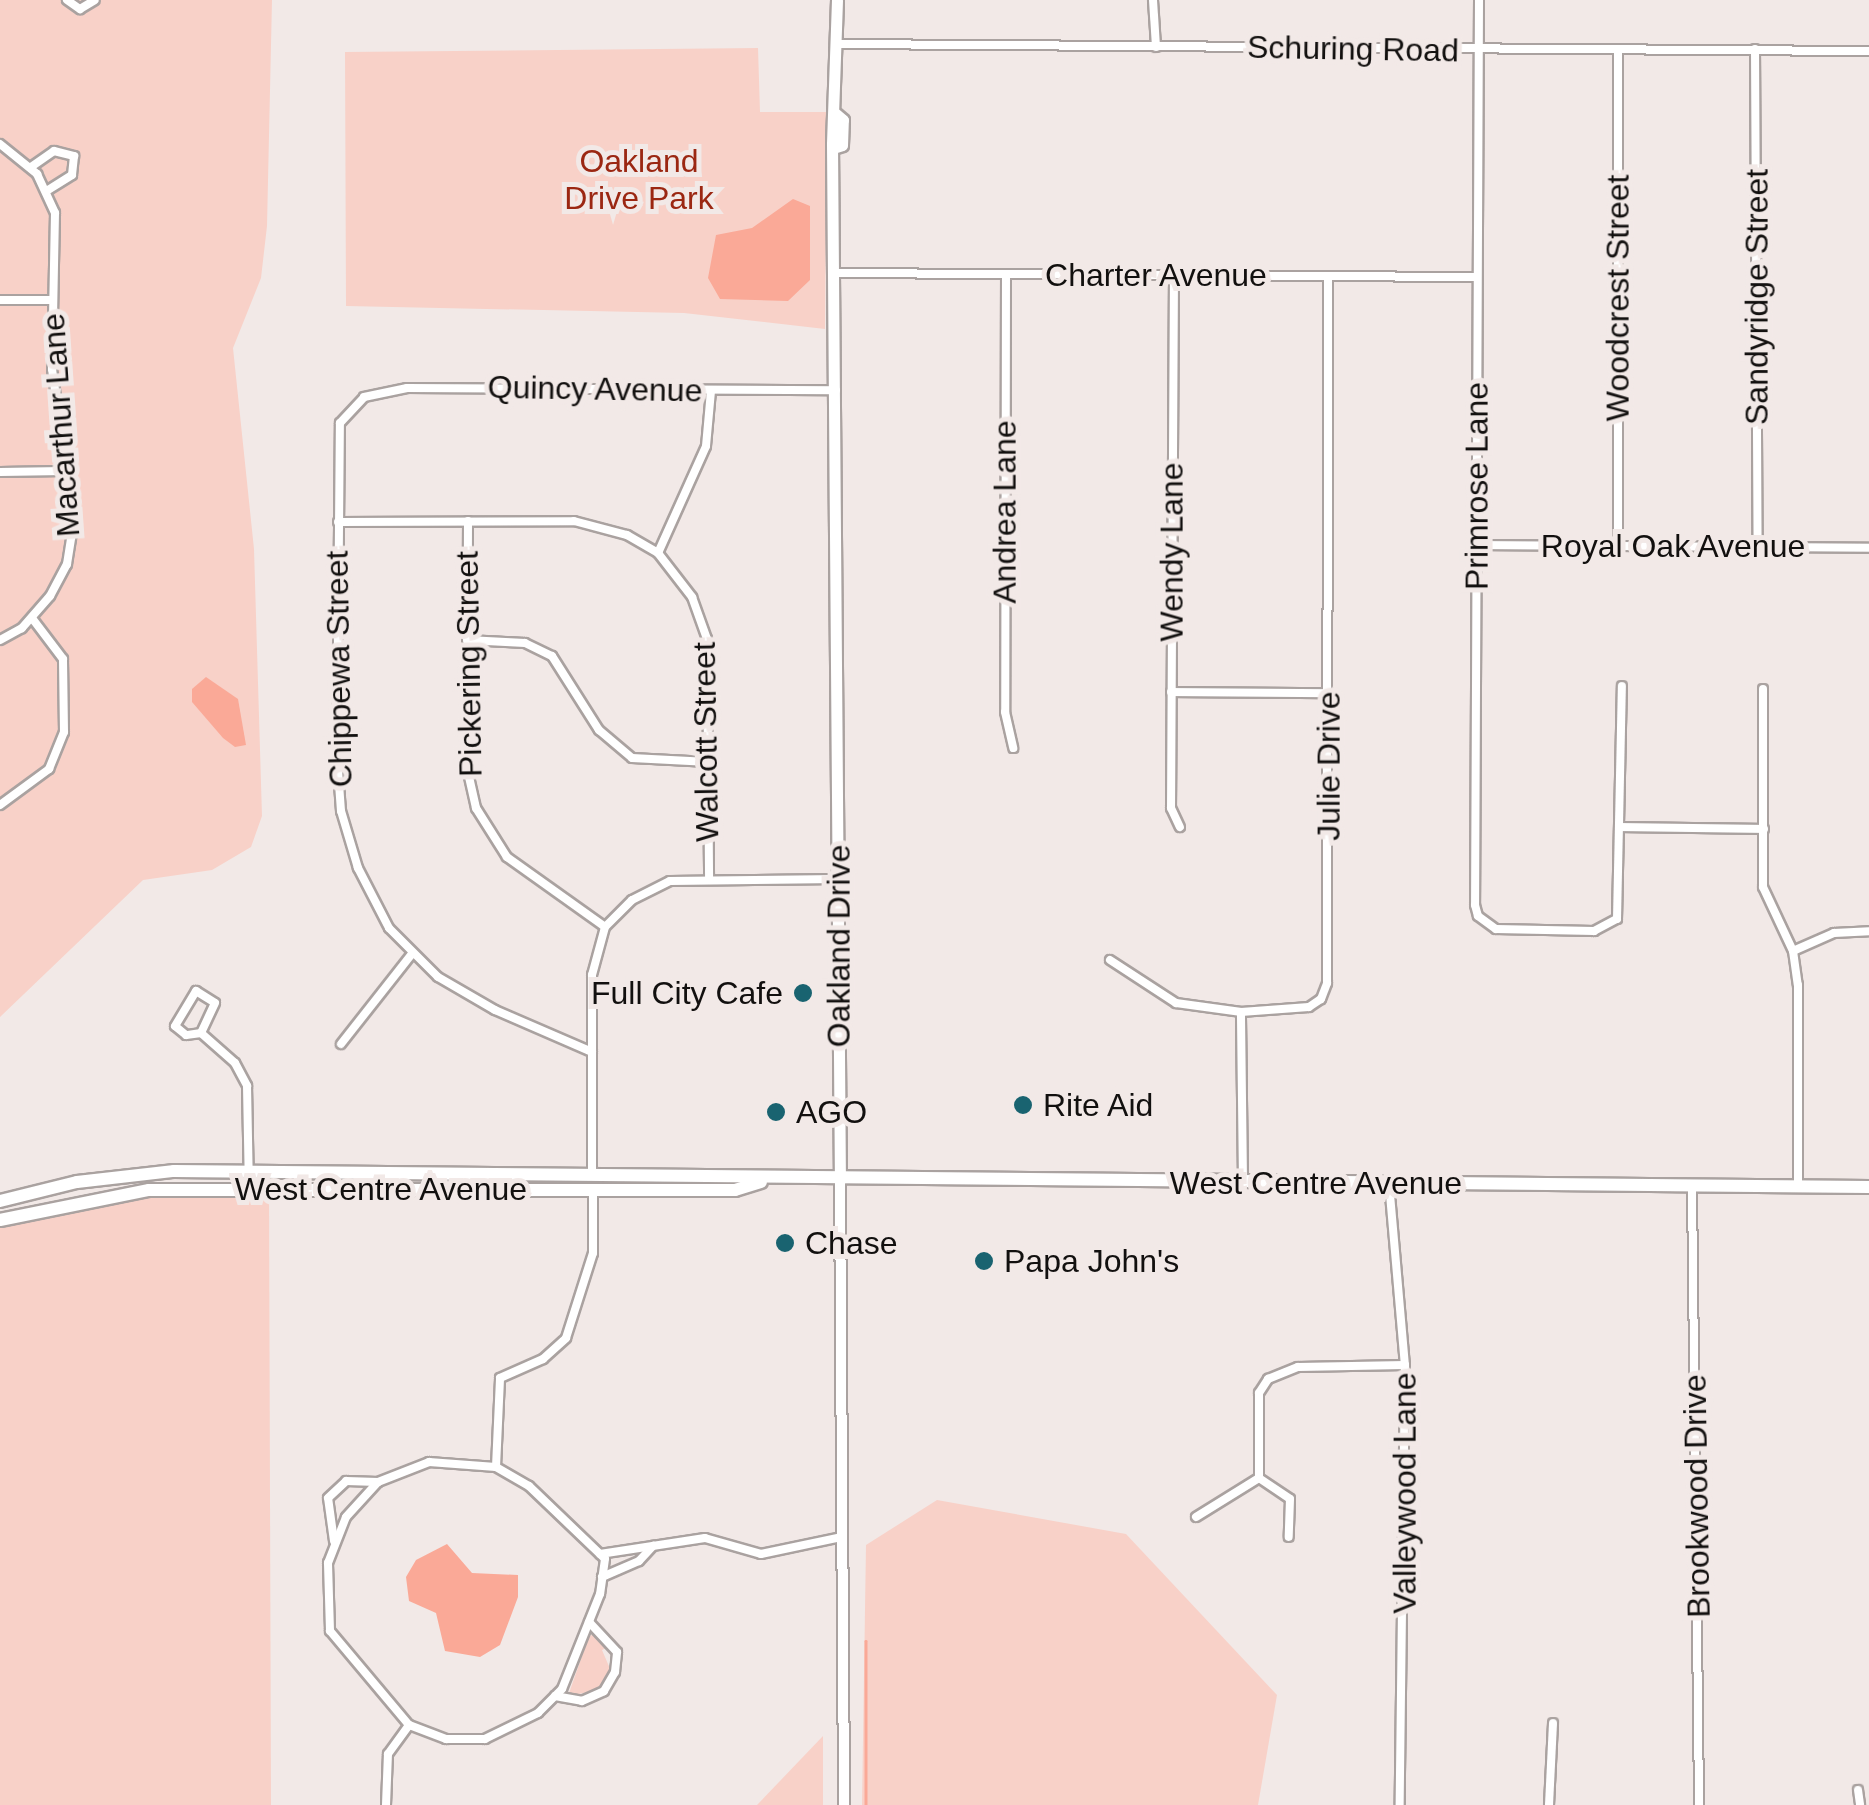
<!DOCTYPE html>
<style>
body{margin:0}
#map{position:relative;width:1869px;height:1805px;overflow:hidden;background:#f2e9e7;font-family:Helvetica,sans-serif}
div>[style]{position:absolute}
.green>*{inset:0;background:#f8d1c8}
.water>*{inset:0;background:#faa997}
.stream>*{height:2.5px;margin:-1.25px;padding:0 1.25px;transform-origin:1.25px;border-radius:1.25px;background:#faa997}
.roads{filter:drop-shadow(2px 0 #aaa2a0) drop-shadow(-2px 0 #aaa2a0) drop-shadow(0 2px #aaa2a0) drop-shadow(0 -2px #aaa2a0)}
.minor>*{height:8px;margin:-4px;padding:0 4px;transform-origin:4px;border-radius:4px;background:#fff}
.tertiary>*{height:10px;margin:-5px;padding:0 5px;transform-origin:5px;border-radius:5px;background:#fff}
.secondary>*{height:11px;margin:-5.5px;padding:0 5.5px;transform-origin:5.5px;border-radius:5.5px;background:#fff}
.primary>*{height:12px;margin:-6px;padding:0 6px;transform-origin:6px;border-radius:6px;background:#fff}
.dots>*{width:28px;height:28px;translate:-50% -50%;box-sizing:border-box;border:5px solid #f2e9e7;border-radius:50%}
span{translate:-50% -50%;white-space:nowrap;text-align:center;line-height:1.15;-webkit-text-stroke:10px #f2e9e7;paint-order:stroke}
.street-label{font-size:32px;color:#12100f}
.park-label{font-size:32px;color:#9b2712}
.poi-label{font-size:32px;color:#12100f}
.right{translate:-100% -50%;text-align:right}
.left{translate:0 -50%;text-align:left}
</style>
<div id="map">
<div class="green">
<i style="clip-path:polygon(0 0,272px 0,267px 226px,261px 278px,233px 348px,254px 549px,262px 816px,251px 847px,212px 870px,143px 880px,0 1017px)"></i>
<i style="clip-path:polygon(758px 48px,760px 112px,827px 112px,825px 329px,684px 313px,346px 306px,345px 52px)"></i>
<i style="clip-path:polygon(187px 1182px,269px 1185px,271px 1805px,0 1805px,0 1217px,83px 1195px)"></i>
<i style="clip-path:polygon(937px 1500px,1126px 1534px,1277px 1695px,1258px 1805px,862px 1805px,866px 1545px)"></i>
<i style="clip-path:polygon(596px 1634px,608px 1647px,602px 1650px,611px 1671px,599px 1690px,568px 1696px,589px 1636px)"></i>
<i style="clip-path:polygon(823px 1736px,823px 1805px,757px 1805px)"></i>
</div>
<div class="water">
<i style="clip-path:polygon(793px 199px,810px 206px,810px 280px,788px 301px,720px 299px,708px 278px,716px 235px,752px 228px)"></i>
<i style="clip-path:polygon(206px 677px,238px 699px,246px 745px,235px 747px,223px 738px,192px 702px,192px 689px)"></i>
<i style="clip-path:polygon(447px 1544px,472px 1573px,518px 1575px,518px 1597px,500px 1645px,480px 1657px,445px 1651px,436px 1613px,409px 1601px,406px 1577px,416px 1560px)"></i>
</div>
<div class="stream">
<i style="left:866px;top:1641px;width:164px;rotate:90deg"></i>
</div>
<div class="roads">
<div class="minor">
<i style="left:67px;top:0;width:16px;rotate:35deg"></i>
<i style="left:80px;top:9px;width:17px;rotate:-31deg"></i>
<i style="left:1153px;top:0;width:47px;rotate:86.3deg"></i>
<i style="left:1479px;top:0;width:905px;rotate:90.25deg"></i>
<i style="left:1475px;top:905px;width:11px;rotate:75deg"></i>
<i style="left:1478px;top:916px;width:22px;rotate:36deg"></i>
<i style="left:1496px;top:929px;width:98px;rotate:1.2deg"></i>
<i style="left:1594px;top:931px;width:26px;rotate:-28deg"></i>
<i style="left:1617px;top:919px;width:233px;rotate:-88.8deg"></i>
<i style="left:837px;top:44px;width:1032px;rotate:0.39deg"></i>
<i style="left:1755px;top:49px;width:497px;rotate:89.7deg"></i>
<i style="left:1618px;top:51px;width:495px;rotate:90deg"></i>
<i style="left:0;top:144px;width:48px;rotate:39deg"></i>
<i style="left:37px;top:174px;width:43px;rotate:65.2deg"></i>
<i style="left:55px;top:213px;width:156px;rotate:91.1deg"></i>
<i style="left:52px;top:369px;width:153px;rotate:81.7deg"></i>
<i style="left:74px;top:520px;width:45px;rotate:99deg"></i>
<i style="left:67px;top:564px;width:36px;rotate:118deg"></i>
<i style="left:50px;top:596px;width:43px;rotate:131.2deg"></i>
<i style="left:22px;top:628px;width:25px;rotate:151deg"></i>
<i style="left:31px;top:167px;width:28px;rotate:-35deg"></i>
<i style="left:54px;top:151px;width:21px;rotate:14deg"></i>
<i style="left:74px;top:156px;width:19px;rotate:96deg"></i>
<i style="left:72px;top:175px;width:28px;rotate:148deg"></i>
<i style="left:836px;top:273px;width:640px;rotate:0.36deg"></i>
<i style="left:1174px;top:274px;width:534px;rotate:90.32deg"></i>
<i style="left:1171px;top:808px;width:21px;rotate:65deg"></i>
<i style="left:1006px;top:275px;width:437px;rotate:90.1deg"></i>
<i style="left:1005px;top:712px;width:37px;rotate:77deg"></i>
<i style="left:0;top:300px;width:52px"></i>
<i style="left:0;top:472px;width:64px;rotate:-0.9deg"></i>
<i style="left:468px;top:521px;width:247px;rotate:90.2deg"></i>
<i style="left:467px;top:768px;width:41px;rotate:77.3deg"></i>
<i style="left:476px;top:808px;width:58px;rotate:57.7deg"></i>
<i style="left:507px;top:857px;width:120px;rotate:35.5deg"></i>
<i style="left:338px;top:522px;width:236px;rotate:-0.2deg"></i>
<i style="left:574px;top:521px;width:55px;rotate:14.8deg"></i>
<i style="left:627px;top:535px;width:36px;rotate:30deg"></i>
<i style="left:658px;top:553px;width:56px;rotate:52.3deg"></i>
<i style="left:692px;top:597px;width:45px;rotate:70.3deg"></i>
<i style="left:707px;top:639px;width:239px;rotate:89.5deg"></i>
<i style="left:1477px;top:545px;width:392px;rotate:0.4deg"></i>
<i style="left:658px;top:553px;width:117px;rotate:-65.8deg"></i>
<i style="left:706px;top:446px;width:55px;rotate:-84.8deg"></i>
<i style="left:467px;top:640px;width:58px;rotate:3deg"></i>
<i style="left:525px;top:643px;width:30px;rotate:26deg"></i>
<i style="left:552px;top:656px;width:88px;rotate:57.6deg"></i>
<i style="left:599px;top:730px;width:43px;rotate:40.3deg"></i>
<i style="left:632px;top:758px;width:77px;rotate:3deg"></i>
<i style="left:1763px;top:689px;width:198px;rotate:90deg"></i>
<i style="left:1763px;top:887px;width:71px;rotate:64.9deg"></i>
<i style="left:1793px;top:951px;width:34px;rotate:82deg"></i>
<i style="left:1798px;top:985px;width:202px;rotate:90deg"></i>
<i style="left:1171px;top:692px;width:158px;rotate:0.4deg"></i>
<i style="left:0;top:805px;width:61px;rotate:-36.3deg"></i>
<i style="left:49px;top:769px;width:40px;rotate:-68deg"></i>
<i style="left:64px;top:732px;width:73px;rotate:-90.8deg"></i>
<i style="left:63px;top:659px;width:51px;rotate:-127.1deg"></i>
<i style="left:1622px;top:827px;width:142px;rotate:0.8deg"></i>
<i style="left:1793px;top:951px;width:45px;rotate:-23.7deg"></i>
<i style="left:1834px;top:933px;width:35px;rotate:-3deg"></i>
<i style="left:1110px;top:960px;width:79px;rotate:33.1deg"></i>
<i style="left:1176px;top:1003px;width:66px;rotate:7.9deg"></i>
<i style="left:201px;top:1033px;width:15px;rotate:172deg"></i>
<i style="left:186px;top:1035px;width:14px;rotate:-141deg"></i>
<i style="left:175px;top:1026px;width:41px;rotate:-59deg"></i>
<i style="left:196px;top:991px;width:22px;rotate:32deg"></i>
<i style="left:215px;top:1003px;width:33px;rotate:115deg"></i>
<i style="left:201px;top:1033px;width:45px;rotate:41.4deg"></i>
<i style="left:235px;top:1063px;width:26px;rotate:62deg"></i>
<i style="left:247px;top:1086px;width:102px;rotate:88.9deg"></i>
<i style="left:341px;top:1044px;width:113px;rotate:-51.8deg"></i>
<i style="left:592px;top:1052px;width:106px;rotate:-156.6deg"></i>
<i style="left:495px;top:1010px;width:66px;rotate:-149.9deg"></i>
<i style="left:438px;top:977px;width:69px;rotate:-135deg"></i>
<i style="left:389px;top:928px;width:68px;rotate:-117.3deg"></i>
<i style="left:358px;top:868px;width:59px;rotate:-106.6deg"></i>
<i style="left:341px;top:811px;width:55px;rotate:-94.2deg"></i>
<i style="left:337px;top:756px;width:333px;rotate:-89.5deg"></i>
<i style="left:340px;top:423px;width:35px;rotate:-47deg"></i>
<i style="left:364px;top:397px;width:44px;rotate:-11.8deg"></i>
<i style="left:407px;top:388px;width:429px;rotate:0.3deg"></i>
<i style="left:592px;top:1175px;width:200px;rotate:-90deg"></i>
<i style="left:592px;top:975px;width:50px;rotate:-74.8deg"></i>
<i style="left:605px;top:927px;width:38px;rotate:-45deg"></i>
<i style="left:632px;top:900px;width:42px;rotate:-26.6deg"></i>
<i style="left:670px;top:881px;width:169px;rotate:-0.7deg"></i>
<i style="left:1243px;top:1181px;width:169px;rotate:-90.7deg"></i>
<i style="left:1241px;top:1012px;width:68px;rotate:-4.2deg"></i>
<i style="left:1309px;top:1007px;width:14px;rotate:-34deg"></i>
<i style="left:1321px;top:999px;width:17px;rotate:-69deg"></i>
<i style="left:1327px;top:983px;width:706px;rotate:-89.92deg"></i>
<i style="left:1389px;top:1183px;width:183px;rotate:85deg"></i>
<i style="left:1405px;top:1365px;width:440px;rotate:90.7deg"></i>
<i style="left:1692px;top:1186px;width:619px;rotate:89.35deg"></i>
<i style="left:429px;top:1462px;width:67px;rotate:4.3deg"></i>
<i style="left:496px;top:1467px;width:38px;rotate:30deg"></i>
<i style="left:529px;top:1486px;width:105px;rotate:43.8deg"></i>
<i style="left:605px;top:1559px;width:35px;rotate:98deg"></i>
<i style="left:600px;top:1594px;width:102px;rotate:111.8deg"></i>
<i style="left:562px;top:1689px;width:34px;rotate:135deg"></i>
<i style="left:538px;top:1713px;width:59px;rotate:153.9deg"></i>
<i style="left:485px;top:1739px;width:39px;rotate:180deg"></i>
<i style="left:446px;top:1739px;width:40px;rotate:-159deg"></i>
<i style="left:409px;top:1725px;width:123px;rotate:-130deg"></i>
<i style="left:330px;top:1631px;width:68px;rotate:-91.7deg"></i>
<i style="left:328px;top:1563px;width:49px;rotate:-68.6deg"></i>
<i style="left:346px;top:1517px;width:47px;rotate:-47.6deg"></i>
<i style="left:378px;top:1482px;width:55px;rotate:-21.4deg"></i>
<i style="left:496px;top:1467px;width:89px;rotate:-87.4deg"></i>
<i style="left:500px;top:1378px;width:47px;rotate:-23.8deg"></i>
<i style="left:543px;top:1359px;width:31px;rotate:-42deg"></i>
<i style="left:566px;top:1338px;width:89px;rotate:-72.4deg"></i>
<i style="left:593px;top:1253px;width:64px;rotate:-90deg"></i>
<i style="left:1259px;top:1478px;width:85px;rotate:-90deg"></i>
<i style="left:1259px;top:1393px;width:17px;rotate:-57deg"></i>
<i style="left:1268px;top:1379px;width:32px;rotate:-22deg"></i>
<i style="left:1298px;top:1367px;width:107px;rotate:-1.1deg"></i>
<i style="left:1259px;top:1478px;width:37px;rotate:34deg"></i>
<i style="left:1290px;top:1499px;width:38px;rotate:92deg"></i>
<i style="left:1196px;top:1517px;width:74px;rotate:-31.8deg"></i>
<i style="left:334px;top:1541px;width:43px;rotate:-97.9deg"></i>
<i style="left:328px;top:1498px;width:25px;rotate:-43deg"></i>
<i style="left:346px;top:1481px;width:32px;rotate:2deg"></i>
<i style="left:600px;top:1554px;width:106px;rotate:-8.7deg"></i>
<i style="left:705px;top:1538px;width:58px;rotate:15.9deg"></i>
<i style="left:761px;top:1554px;width:83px;rotate:-11.9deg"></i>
<i style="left:602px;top:1577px;width:40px;rotate:-23.4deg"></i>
<i style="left:639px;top:1561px;width:21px;rotate:-47deg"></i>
<i style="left:555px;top:1696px;width:27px;rotate:10deg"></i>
<i style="left:582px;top:1701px;width:24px;rotate:-24deg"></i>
<i style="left:604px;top:1691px;width:22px;rotate:-60deg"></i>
<i style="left:615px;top:1672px;width:20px;rotate:-84deg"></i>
<i style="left:617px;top:1652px;width:41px;rotate:-133deg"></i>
<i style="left:1858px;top:1790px;width:15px;rotate:82deg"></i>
<i style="left:386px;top:1805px;width:51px;rotate:-87.8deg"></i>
<i style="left:388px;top:1754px;width:36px;rotate:-54deg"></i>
<i style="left:1549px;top:1805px;width:82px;rotate:-87.2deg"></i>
</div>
<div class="tertiary">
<i style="left:840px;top:1180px;width:625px;rotate:89.63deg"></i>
</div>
<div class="secondary">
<i style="left:837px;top:0;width:144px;rotate:92deg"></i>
<i style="left:832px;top:144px;width:1036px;rotate:89.56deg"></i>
<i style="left:836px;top:147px;width:6px;rotate:-18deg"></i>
<i style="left:842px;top:145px;width:25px;rotate:-88deg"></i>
<i style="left:843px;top:120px;width:9px;rotate:-139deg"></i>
</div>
<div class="primary">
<i style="left:0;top:1201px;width:79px;rotate:-13.9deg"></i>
<i style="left:77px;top:1182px;width:98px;rotate:-6.5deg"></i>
<i style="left:174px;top:1171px;width:1695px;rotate:0.54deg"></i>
<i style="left:0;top:1220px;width:152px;rotate:-11.4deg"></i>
<i style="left:149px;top:1190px;width:586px"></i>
<i style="left:735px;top:1190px;width:27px;rotate:-17deg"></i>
</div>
</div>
<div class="dots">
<i style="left:803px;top:993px;background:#196370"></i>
<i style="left:1023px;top:1105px;background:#196370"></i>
<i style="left:776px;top:1112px;background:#196370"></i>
<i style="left:785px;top:1243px;background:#196370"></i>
<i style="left:984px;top:1261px;background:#196370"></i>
</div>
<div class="street-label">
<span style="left:1353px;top:49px;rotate:1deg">Schuring Road</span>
<span style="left:1156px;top:275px">Charter Avenue</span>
<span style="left:1757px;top:297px;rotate:-90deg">Sandyridge Street</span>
<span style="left:1618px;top:298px;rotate:-90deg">Woodcrest Street</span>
<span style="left:595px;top:389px;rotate:1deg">Quincy Avenue</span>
<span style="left:61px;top:425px;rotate:-94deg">Macarthur Lane</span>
<span style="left:1477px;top:486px;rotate:-90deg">Primrose Lane</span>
<span style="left:1005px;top:512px;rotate:-90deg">Andrea Lane</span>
<span style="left:1673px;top:546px">Royal Oak Avenue</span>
<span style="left:1172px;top:552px;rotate:-90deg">Wendy Lane</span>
<span style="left:469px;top:664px;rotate:-91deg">Pickering Street</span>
<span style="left:339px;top:669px;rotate:-91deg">Chippewa Street</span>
<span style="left:706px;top:742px;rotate:-91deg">Walcott Street</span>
<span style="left:1329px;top:766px;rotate:-90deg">Julie Drive</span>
<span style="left:839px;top:946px;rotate:-90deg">Oakland Drive</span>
<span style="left:1316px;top:1183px">West Centre Avenue</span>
<span style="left:381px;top:1189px">West Centre Avenue</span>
<span style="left:1405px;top:1493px;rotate:-90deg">Valleywood Lane</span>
<span style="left:1697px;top:1496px;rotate:-91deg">Brookwood Drive</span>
</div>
<div class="park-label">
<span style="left:639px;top:180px">Oakland<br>Drive Park</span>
</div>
<div class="poi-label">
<span class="right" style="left:783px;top:993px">Full City Cafe</span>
<span class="left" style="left:1043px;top:1105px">Rite Aid</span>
<span class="left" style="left:796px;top:1112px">AGO</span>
<span class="left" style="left:805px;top:1243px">Chase</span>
<span class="left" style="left:1004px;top:1261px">Papa John's</span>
</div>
</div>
